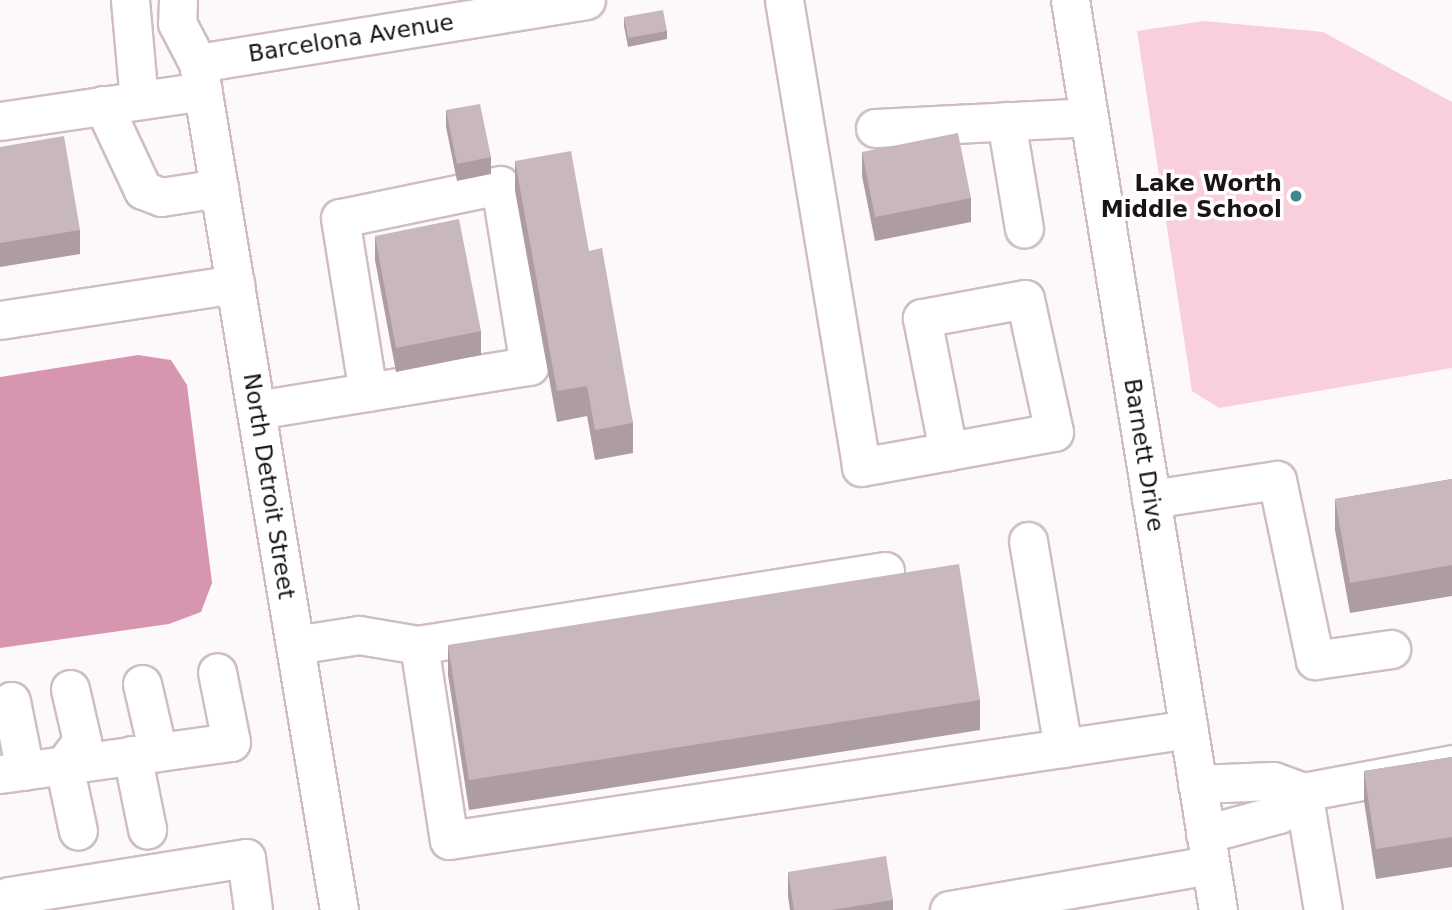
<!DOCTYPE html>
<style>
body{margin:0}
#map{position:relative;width:1452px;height:910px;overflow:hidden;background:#fdf9fa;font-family:"DejaVu Sans",sans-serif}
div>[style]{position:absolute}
.green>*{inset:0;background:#f9cfde}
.water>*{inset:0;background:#d796b0}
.roads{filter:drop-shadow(2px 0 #cfbdc3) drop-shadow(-2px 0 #cfbdc3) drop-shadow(0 2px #cfbdc3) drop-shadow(0 -2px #cfbdc3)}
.minor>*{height:37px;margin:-18.5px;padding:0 18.5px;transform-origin:18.5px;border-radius:18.5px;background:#fff}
.wall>*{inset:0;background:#ad9da3}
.building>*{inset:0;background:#c9b7be}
.dots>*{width:19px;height:19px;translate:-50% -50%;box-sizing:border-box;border:4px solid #fff;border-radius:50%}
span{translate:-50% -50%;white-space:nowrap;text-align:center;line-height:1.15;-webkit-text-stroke:7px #fff;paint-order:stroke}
.street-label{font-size:23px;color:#1a1416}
.poi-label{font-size:23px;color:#1a1416;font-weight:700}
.right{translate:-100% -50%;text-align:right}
</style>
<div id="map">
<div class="green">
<i style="clip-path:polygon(1204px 21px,1323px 32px,1452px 102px,1452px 368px,1219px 408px,1192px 391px,1137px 31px)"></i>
</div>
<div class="water">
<i style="clip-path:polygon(138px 355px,171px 360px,187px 385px,212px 583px,201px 612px,169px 624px,0 648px,0 377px)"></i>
</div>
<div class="roads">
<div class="minor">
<i style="left:130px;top:0;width:100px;rotate:84.9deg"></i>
<i style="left:178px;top:0;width:23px;rotate:92deg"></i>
<i style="left:177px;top:23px;width:45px;rotate:62.3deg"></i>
<i style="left:784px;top:0;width:473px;rotate:80.6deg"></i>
<i style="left:861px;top:467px;width:196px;rotate:-10.3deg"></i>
<i style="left:1054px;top:432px;width:136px;rotate:-102.3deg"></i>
<i style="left:1025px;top:299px;width:105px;rotate:169.5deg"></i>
<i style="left:922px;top:318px;width:136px;rotate:78.9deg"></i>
<i style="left:1070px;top:0;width:922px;rotate:80.76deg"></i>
<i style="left:198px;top:63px;width:859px;rotate:80.55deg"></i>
<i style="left:198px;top:63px;width:393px;rotate:-9.2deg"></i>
<i style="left:103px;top:105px;width:94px;rotate:64.8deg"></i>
<i style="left:143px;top:190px;width:19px;rotate:21deg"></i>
<i style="left:161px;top:197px;width:59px;rotate:-8.8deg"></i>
<i style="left:0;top:121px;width:205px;rotate:-8.4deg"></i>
<i style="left:1006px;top:121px;width:109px;rotate:80.5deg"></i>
<i style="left:875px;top:128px;width:214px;rotate:-2.9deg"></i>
<i style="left:0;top:320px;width:238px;rotate:-8.7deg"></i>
<i style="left:256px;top:410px;width:277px;rotate:-9.2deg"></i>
<i style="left:529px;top:366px;width:183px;rotate:-99.1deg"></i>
<i style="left:500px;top:185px;width:163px;rotate:168.3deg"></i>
<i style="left:340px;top:218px;width:176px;rotate:80.9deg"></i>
<i style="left:1151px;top:499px;width:127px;rotate:-8.6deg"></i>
<i style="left:1277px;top:480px;width:184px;rotate:78.1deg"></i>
<i style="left:1315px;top:660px;width:77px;rotate:-8.2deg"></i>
<i style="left:1028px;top:541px;width:210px;rotate:80.4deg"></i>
<i style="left:885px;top:571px;width:472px;rotate:171deg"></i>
<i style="left:419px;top:645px;width:197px;rotate:81.3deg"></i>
<i style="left:449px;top:840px;width:748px;rotate:-8.53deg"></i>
<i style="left:295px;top:645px;width:65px;rotate:-8.9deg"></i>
<i style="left:359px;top:635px;width:61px;rotate:9.5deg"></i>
<i style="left:142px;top:684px;width:70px;rotate:76.8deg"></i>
<i style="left:70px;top:689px;width:53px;rotate:77deg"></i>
<i style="left:82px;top:741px;width:30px;rotate:127deg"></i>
<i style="left:64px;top:765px;width:67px;rotate:78deg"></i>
<i style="left:11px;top:701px;width:71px;rotate:78.7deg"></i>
<i style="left:132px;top:755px;width:76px;rotate:78.5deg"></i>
<i style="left:0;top:774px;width:233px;rotate:-7.9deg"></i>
<i style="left:231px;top:742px;width:71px;rotate:-101.3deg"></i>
<i style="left:1197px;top:784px;width:76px;rotate:-2.3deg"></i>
<i style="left:1273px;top:781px;width:32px;rotate:20deg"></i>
<i style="left:1303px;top:792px;width:120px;rotate:80.4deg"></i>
<i style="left:1205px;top:834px;width:77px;rotate:-15.1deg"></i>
<i style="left:1279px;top:814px;width:33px;rotate:-43deg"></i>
<i style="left:1303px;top:792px;width:152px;rotate:-10.6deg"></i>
<i style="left:11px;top:910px;width:14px;rotate:-98deg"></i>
<i style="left:9px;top:896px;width:240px;rotate:-9.1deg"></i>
<i style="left:246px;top:858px;width:52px;rotate:82.3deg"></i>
<i style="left:949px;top:910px;width:265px;rotate:-9.8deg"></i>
</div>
</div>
<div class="wall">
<i style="clip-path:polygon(624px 17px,667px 31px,667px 39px,628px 47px,624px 26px)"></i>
<i style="clip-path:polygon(446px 110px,491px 157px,491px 174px,457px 181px,446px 127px)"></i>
<i style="clip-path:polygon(0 147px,80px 230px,80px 254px,0 267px)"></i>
<i style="clip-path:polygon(862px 152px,971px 198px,971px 222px,875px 241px,862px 176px)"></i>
<i style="clip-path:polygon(515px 161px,589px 251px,633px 423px,633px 453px,595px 460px,587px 416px,557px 422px,515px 191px)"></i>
<i style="clip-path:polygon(375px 236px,481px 331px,481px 355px,396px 372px,375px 260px)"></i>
<i style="clip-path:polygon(1452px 479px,1452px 596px,1350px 613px,1335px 530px,1335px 499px)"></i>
<i style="clip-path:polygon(448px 645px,980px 700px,980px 730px,469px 810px,448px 675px)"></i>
<i style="clip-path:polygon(1452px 757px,1452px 867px,1376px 879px,1364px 801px,1364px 771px)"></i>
<i style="clip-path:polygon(788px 872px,893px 900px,893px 910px,790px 910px,788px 896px)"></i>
</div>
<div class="building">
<i style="clip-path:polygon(663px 10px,667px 31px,628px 38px,624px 17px)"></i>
<i style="clip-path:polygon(480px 104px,491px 157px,457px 164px,446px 110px)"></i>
<i style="clip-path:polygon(958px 133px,971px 198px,875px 217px,862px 152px)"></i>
<i style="clip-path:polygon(64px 136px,80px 230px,0 243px,0 147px)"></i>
<i style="clip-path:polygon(571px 151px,589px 251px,602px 248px,633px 423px,595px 430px,587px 386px,557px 391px,515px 161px)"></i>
<i style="clip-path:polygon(459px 219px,481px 331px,396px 348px,375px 236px)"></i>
<i style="clip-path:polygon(1452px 479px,1452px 565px,1350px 583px,1335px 499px)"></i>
<i style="clip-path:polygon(959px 564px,980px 700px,469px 780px,448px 645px)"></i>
<i style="clip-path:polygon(1452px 757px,1452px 837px,1376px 849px,1364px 771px)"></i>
<i style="clip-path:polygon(886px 856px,893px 900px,832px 910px,794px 910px,788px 872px)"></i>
</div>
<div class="dots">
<i style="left:1296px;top:196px;background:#3e858c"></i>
</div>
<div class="street-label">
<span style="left:351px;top:38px;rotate:-9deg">Barcelona Avenue</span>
<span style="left:1144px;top:455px;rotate:81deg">Barnett Drive</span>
<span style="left:269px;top:486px;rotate:81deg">North Detroit Street</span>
</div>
<div class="poi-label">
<span class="right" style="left:1282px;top:196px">Lake Worth<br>Middle School</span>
</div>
</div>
